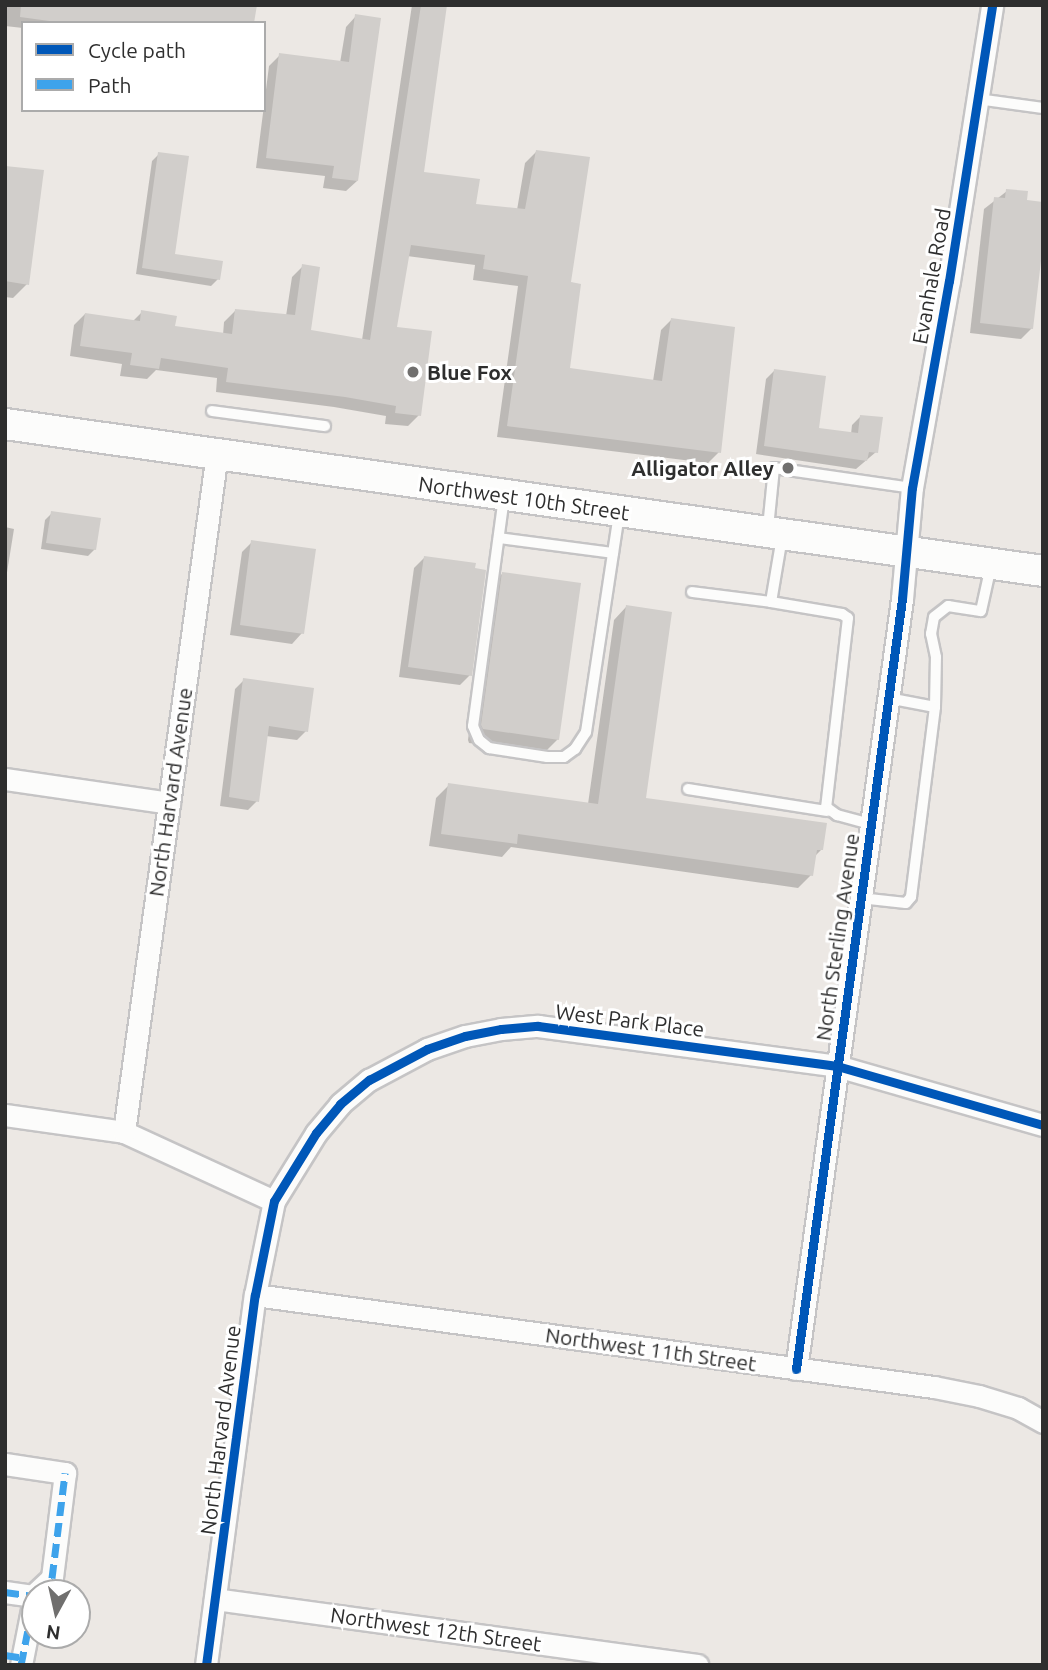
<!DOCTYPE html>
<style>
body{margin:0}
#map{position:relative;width:1048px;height:1670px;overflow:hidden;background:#ece8e4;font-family:Ubuntu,sans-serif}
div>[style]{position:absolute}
.shadow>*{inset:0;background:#0003}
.building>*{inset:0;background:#d1cecb}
.roads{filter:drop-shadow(2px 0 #c5c4c5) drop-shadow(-2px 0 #c5c4c5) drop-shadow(0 2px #c5c4c5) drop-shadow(0 -2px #c5c4c5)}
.lane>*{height:10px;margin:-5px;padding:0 5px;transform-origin:5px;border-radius:5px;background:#fcfcfb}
.street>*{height:21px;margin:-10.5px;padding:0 10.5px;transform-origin:10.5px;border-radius:10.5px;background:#fcfcfb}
.secondary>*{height:30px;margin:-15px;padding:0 15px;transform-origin:15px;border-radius:15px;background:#fcfcfb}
.quiet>*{height:7px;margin-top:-3.5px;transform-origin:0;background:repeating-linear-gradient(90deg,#3ea3eb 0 14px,transparent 0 21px)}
.cycleway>*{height:9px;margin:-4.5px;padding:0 4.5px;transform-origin:4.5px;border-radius:4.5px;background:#0057b8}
.dots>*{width:19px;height:19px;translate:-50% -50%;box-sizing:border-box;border:4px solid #fff;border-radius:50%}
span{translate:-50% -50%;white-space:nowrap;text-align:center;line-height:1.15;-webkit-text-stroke:6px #fff;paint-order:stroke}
.street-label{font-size:21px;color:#2e2e2e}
.poi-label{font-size:21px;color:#2e2e2e;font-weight:700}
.left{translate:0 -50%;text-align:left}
.right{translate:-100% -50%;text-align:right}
.frame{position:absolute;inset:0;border:7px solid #2e2e2e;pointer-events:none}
.legend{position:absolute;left:21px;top:21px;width:245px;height:91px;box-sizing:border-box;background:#fff;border:2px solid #ababab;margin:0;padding:9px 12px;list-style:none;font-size:21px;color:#2e2e2e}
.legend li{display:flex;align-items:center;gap:14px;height:35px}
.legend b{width:35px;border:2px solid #ababab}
.north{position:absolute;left:21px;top:1579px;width:70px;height:70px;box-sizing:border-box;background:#fff;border:2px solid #ababab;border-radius:50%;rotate:188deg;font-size:19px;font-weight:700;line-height:28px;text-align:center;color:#2e2e2e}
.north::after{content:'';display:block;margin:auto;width:24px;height:32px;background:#706f6e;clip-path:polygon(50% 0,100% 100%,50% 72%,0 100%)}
</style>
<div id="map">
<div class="shadow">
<i style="clip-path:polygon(5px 5px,256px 5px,253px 23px,23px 23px,23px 28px,5px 26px)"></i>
<i style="clip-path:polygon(412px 5px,446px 5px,423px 174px,474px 206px,517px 210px,525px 163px,536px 152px,569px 284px,569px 370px,653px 381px,661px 330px,672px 319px,719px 452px,708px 463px,497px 437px,518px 286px,473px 280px,475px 265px,407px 256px,395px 329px,419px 415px,408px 426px,385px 424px,386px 416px,334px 407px,216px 392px,217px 378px,156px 370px,147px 379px,120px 376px,122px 364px,70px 356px,74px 325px,85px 314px,133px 321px,142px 312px,173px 328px,223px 335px,224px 322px,235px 311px,286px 316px,292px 277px,303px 266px,309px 331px,362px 340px)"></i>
<i style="clip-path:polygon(356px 16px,357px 181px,346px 191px,323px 188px,325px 176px,256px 168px,269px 66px,280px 55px,340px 63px,346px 27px)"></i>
<i style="clip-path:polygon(159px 154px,173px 256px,218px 279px,211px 286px,136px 274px,152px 161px)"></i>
<i style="clip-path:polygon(5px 167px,27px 284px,13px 298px,5px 297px)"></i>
<i style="clip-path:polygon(1007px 191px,1032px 328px,1021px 339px,970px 333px,984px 209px)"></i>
<i style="clip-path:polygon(774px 371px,817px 429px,851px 434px,852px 425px,861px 416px,876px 452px,856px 469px,756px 454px,766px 379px)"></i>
<i style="clip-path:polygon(52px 513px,95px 549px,88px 556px,41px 549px,45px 520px)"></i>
<i style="clip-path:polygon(5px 527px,14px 529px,5px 585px)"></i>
<i style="clip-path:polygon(252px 542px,302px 633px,292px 644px,230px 635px,242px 552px)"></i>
<i style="clip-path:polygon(424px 558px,470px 675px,460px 685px,399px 677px,414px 568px)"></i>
<i style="clip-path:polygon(502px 574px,558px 739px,544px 753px,469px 743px,468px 740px,488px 588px)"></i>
<i style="clip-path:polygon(626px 607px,644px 799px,821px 850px,814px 857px,811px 875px,798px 888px,511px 847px,502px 857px,429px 846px,436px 798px,449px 785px,588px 804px,614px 620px)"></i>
<i style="clip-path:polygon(244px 680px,306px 731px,297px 740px,266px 736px,257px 801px,248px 810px,220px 806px,235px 689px)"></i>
</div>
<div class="building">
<i style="clip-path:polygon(21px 5px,257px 5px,254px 23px,64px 23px,20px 17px)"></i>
<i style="clip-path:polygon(421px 5px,447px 5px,424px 172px,480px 179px,476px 204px,525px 209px,536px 150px,590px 157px,571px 282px,581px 284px,570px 368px,662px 381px,671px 318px,735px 327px,721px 453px,507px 426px,528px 276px,483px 269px,485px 255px,411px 245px,397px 327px,432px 331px,421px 416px,395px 413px,396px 406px,345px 397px,226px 382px,228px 368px,161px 358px,159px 369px,130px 365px,132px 353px,80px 346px,85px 313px,140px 321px,141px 310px,177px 316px,175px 326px,232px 334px,235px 309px,295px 315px,302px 264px,320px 267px,311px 330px,370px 340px)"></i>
<i style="clip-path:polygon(355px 14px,381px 18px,358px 181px,332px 178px,334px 166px,266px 158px,279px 53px,349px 62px)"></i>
<i style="clip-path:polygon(158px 152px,189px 156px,175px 254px,223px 261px,220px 280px,142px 268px)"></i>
<i style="clip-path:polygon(5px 166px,44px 170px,29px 285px,5px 281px)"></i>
<i style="clip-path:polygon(1006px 189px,1028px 191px,1027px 200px,1043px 202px,1043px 244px,1033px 329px,980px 323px,994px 197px,1005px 198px)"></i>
<i style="clip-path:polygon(774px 369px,826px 376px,819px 428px,858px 433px,860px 415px,883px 417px,878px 453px,869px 452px,867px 461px,764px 446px)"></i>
<i style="clip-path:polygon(51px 511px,101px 518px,96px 550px,46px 543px)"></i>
<i style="clip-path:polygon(251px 540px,316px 549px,304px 634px,240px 625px)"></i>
<i style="clip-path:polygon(424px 556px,476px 563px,475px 568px,486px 570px,472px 676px,408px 667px)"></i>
<i style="clip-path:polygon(502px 572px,581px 583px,559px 740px,483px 729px,481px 725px)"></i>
<i style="clip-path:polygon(626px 605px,672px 612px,646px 798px,827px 823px,823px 850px,817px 850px,813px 876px,518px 834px,517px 844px,441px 834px,448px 783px,598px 804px)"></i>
<i style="clip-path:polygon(243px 678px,314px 688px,308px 732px,269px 726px,259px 802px,229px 797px)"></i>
</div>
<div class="roads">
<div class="lane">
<i style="left:977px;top:99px;width:67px;rotate:7.8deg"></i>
<i style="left:212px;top:411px;width:114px;rotate:7.6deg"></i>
<i style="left:504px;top:497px;width:231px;rotate:97.7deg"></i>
<i style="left:473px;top:726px;width:15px;rotate:67deg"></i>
<i style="left:479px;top:740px;width:13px;rotate:39deg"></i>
<i style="left:489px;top:748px;width:59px;rotate:8.8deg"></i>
<i style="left:547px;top:757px;width:17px"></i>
<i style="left:564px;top:757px;width:14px;rotate:-36deg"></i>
<i style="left:575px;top:749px;width:20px;rotate:-57deg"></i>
<i style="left:586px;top:732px;width:220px;rotate:-81.4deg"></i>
<i style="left:768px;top:528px;width:60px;rotate:-84.3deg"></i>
<i style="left:774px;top:468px;width:139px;rotate:8.2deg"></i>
<i style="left:782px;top:537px;width:66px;rotate:99.6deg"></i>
<i style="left:771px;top:602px;width:72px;rotate:9.6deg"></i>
<i style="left:842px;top:614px;width:7px;rotate:34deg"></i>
<i style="left:848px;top:618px;width:190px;rotate:96.6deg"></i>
<i style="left:826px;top:807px;width:14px;rotate:36deg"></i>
<i style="left:837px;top:815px;width:35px;rotate:15deg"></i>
<i style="left:499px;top:538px;width:115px;rotate:7.5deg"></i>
<i style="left:692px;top:592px;width:80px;rotate:7.2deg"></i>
<i style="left:935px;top:707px;width:50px;rotate:-88.9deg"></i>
<i style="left:936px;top:657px;width:24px;rotate:-102deg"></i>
<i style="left:931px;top:634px;width:17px;rotate:-80deg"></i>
<i style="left:934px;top:617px;width:18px;rotate:-38deg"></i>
<i style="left:948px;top:606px;width:33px;rotate:9deg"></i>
<i style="left:981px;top:611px;width:46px;rotate:-77.5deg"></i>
<i style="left:688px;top:789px;width:141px;rotate:9deg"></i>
<i style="left:860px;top:898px;width:46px;rotate:6.2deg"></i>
<i style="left:906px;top:903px;width:8px;rotate:-50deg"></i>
<i style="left:911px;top:897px;width:192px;rotate:-82.8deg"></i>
<i style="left:935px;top:707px;width:48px;rotate:-169.2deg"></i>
</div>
<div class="street">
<i style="left:5px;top:779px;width:166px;rotate:8.3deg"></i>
<i style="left:5px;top:1115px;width:120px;rotate:8.1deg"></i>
<i style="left:124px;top:1132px;width:165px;rotate:24.7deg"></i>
<i style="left:124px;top:1132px;width:685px;rotate:-82.2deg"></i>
<i style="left:255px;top:1295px;width:685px;rotate:7.72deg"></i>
<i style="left:934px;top:1387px;width:46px;rotate:11.3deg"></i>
<i style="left:979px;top:1396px;width:41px;rotate:17.1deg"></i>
<i style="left:1018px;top:1408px;width:29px;rotate:29deg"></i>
<i style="left:796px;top:1369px;width:777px;rotate:-82.16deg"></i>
<i style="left:902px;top:599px;width:111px;rotate:-84.9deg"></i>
<i style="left:912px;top:488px;width:210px;rotate:-79.9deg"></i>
<i style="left:949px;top:281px;width:279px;rotate:-81.1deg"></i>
<i style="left:5px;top:1464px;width:61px;rotate:8.5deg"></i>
<i style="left:65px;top:1473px;width:106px;rotate:97.1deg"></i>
<i style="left:52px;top:1578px;width:22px;rotate:137deg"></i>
<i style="left:5px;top:1592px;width:28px;rotate:8deg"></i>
<i style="left:215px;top:1599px;width:487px;rotate:7.8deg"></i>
<i style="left:21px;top:1665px;width:72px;rotate:-78.8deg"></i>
<i style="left:206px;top:1665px;width:373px;rotate:-82.5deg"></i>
<i style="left:255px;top:1295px;width:96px;rotate:-78.6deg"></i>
<i style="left:274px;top:1201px;width:80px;rotate:-58.3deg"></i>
<i style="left:316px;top:1133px;width:38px;rotate:-50deg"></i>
<i style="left:340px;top:1104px;width:38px;rotate:-40deg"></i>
<i style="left:369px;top:1080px;width:66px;rotate:-28.1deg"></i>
<i style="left:427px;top:1049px;width:40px;rotate:-18.9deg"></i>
<i style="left:465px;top:1036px;width:37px;rotate:-11deg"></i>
<i style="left:501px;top:1029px;width:37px;rotate:-5deg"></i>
<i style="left:538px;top:1026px;width:302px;rotate:7.6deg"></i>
<i style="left:837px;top:1066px;width:214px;rotate:16deg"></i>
</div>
<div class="secondary">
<i style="left:5px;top:424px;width:1048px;rotate:8.06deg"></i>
</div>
</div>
<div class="quiet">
<i style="left:5px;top:1592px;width:28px;rotate:8deg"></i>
<i style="left:36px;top:1593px;width:22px;rotate:-43deg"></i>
<i style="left:52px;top:1578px;width:106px;rotate:-82.9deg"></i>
<i style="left:5px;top:1655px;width:18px;rotate:9deg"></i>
<i style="left:21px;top:1665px;width:72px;rotate:-78.8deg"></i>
</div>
<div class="cycleway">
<i style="left:796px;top:1369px;width:777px;rotate:-82.16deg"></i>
<i style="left:902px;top:599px;width:111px;rotate:-84.9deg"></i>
<i style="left:912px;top:488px;width:210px;rotate:-79.9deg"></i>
<i style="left:949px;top:281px;width:279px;rotate:-81.1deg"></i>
<i style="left:206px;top:1665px;width:373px;rotate:-82.5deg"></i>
<i style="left:255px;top:1295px;width:96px;rotate:-78.6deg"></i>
<i style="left:274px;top:1201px;width:80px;rotate:-58.3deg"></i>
<i style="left:316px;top:1133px;width:38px;rotate:-50deg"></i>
<i style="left:340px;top:1104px;width:38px;rotate:-40deg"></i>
<i style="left:369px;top:1080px;width:66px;rotate:-28.1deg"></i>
<i style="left:427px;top:1049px;width:40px;rotate:-18.9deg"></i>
<i style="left:465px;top:1036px;width:37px;rotate:-11deg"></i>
<i style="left:501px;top:1029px;width:37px;rotate:-5deg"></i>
<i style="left:538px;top:1026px;width:302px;rotate:7.6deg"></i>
<i style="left:837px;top:1066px;width:214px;rotate:16deg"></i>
</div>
<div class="dots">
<i style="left:413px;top:372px;background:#706f6e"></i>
<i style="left:788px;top:468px;background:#706f6e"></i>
</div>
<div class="street-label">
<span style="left:931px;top:276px;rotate:-80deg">Evanhale Road</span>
<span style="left:524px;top:498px;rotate:8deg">Northwest 10th Street</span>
<span style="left:170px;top:792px;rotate:-82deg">North Harvard Avenue</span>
<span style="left:837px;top:937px;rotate:-82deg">North Sterling Avenue</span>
<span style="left:630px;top:1020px;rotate:7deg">West Park Place</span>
<span style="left:651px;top:1349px;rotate:8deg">Northwest 11th Street</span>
<span style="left:220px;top:1430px;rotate:-83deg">North Harvard Avenue</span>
<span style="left:436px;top:1629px;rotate:8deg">Northwest 12th Street</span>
</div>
<div class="poi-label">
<span class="left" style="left:427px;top:372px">Blue Fox</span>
<span class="right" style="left:774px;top:468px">Alligator Alley</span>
</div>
<div class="frame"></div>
<ul class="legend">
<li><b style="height:9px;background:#0057b8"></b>Cycle path</li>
<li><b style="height:9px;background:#3ea3eb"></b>Path</li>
</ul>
<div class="north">N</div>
</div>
